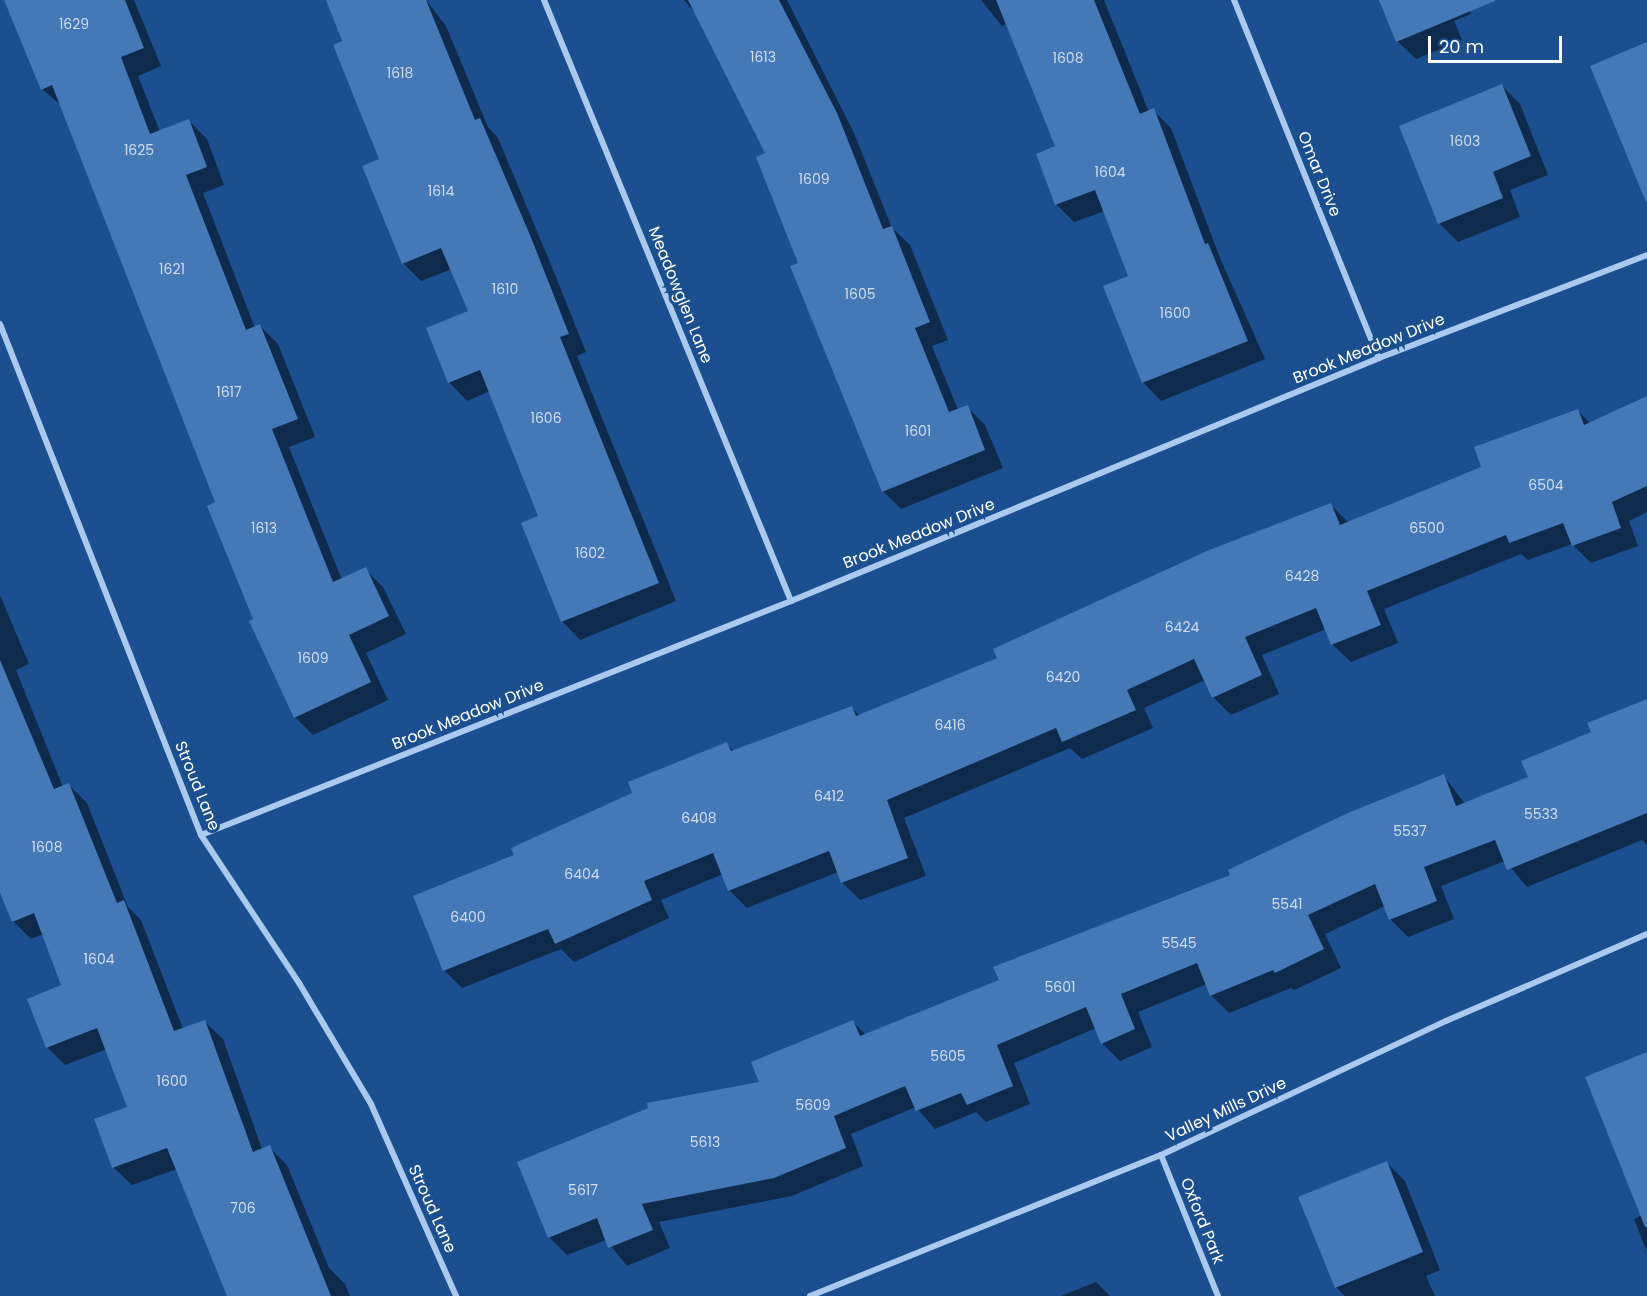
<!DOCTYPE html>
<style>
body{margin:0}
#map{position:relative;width:1647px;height:1296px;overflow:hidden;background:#1b4f8f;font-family:Poppins,sans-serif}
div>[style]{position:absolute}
.shadow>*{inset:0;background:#0007}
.building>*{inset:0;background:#4478b7}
.street>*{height:6px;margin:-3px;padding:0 3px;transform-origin:3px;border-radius:3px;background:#a9c9ee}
span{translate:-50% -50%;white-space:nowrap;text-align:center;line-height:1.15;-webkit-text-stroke:6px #1b4f8f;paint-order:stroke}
.number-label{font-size:14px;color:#d0dded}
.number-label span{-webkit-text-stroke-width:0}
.street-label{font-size:16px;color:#fff}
.scale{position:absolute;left:1428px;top:36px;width:134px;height:27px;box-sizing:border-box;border:3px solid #fff;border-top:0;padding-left:8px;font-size:18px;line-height:21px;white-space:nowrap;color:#fff;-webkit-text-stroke:4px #1b4f8f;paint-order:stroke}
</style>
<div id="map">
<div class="shadow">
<i style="clip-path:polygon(6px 0,134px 0,161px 66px,138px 76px,160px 132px,189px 121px,207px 139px,224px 185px,203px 193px,255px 328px,260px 326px,278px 344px,315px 437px,289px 447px,342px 580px,365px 569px,383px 587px,406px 634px,366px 653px,388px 700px,313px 735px,295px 717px,255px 620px,217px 503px,62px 106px,42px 89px)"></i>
<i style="clip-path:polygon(328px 0,426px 0,446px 26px,488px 127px,498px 138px,547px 255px,586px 352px,577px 356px,676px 601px,580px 640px,562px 621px,540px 517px,490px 391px,467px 401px,449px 382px,470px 312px,452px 269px,421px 281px,403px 263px,381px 160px)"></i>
<i style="clip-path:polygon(684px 0,787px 0,854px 133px,892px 228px,910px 245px,948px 340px,932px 346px,958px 410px,967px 407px,985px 425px,1003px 468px,901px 509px,883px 491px,800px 264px,767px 154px,697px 15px)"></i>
<i style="clip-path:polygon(981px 0,1104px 0,1149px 112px,1153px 110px,1171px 128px,1220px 258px,1265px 359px,1161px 401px,1143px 382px,1130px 277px,1105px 211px,1074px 222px,1056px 204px,1057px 147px,1007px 24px,1002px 26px)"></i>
<i style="clip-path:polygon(1380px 0,1465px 0,1471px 14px,1454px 21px,1462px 40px,1416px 59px,1397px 41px)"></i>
<i style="clip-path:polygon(1502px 86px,1520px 104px,1548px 175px,1510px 190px,1520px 217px,1458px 242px,1440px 224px,1401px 127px)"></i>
<i style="clip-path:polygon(1647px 398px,1647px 512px,1629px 521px,1638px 546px,1591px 563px,1572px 544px,1528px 560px,1521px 554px,1384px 609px,1398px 643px,1351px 662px,1332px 644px,1326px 629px,1262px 655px,1279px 694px,1231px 715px,1213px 697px,1205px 680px,1144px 708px,1153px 728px,1082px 759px,1070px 748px,904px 818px,926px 876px,860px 900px,842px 882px,838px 872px,747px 908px,729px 890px,723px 874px,661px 900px,669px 918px,574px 962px,561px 949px,462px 988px,444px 970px,516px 855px,727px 744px,734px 752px,852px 708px,860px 716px,999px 658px,1331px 505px,1349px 523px,1483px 468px,1578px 411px,1590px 423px)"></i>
<i style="clip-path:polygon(0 595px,29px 664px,16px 670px,63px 787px,69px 785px,87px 803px,128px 907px,141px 920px,183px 1029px,204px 1021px,223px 1039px,262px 1149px,269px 1147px,287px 1165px,329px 1268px,345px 1284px,350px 1296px,228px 1296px,177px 1169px,132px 1185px,113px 1167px,129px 1108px,107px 1049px,65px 1065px,47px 1047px,63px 986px,43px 934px,31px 939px,13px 921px,0 888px)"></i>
<i style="clip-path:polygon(1647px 700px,1647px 845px,1642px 840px,1527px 887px,1505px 861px,1441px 886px,1454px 919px,1408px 937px,1390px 919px,1385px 906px,1325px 934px,1341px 968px,1294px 990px,1291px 988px,1229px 1013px,1211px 995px,1207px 984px,1138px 1012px,1152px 1047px,1120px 1061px,1102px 1043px,1096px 1028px,1014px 1063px,1030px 1104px,986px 1122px,976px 1112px,935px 1129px,916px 1107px,851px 1134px,863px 1166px,792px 1196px,659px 1222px,670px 1248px,627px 1266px,606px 1240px,567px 1255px,549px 1237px,761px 1083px,853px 1022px,866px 1035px,1001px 980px,1444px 776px,1465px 804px,1530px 778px,1592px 733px)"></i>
<i style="clip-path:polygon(1647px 1054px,1647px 1252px,1634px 1219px,1642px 1215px)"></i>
<i style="clip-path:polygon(1387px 1163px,1405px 1181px,1440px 1270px,1426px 1276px,1435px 1296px,1345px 1296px,1336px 1287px)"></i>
<i style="clip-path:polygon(1096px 1282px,1110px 1296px,1061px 1296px)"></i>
</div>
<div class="building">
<i style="clip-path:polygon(4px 0,125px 0,144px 48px,121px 57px,150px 134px,189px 119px,207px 167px,186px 175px,246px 330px,260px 324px,298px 419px,272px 429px,333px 582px,366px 567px,389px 616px,349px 635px,371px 682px,294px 718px,249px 621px,253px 619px,207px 506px,215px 502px,52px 85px,41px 90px)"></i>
<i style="clip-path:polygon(326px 0,426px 0,475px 120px,480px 118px,530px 235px,569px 334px,560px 337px,659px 583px,561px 622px,521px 523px,538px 516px,480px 370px,448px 383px,426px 328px,468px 311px,441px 248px,402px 264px,362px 166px,379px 159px,333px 45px,342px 41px)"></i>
<i style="clip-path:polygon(688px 0,779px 0,837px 113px,883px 229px,892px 226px,930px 322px,915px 328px,949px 412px,968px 405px,985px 450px,882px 492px,790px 266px,798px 263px,756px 157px,765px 153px)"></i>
<i style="clip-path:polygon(996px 0,1094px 0,1140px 114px,1154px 108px,1205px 244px,1208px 243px,1248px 341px,1142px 383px,1103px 286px,1128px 276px,1095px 190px,1055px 205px,1036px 154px,1055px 146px)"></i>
<i style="clip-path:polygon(1379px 0,1495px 0,1495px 1px,1396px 42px)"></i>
<i style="clip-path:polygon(1647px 42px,1647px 202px,1646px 202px,1590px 66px)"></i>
<i style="clip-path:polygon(1502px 84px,1531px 156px,1493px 172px,1503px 198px,1438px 224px,1399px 126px)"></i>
<i style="clip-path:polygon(1647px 396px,1647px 486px,1612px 502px,1621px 528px,1572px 546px,1563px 523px,1509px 543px,1506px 535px,1367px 591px,1381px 625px,1331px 645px,1316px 608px,1245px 637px,1262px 675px,1212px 698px,1194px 659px,1127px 690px,1136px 710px,1062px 742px,1056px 728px,887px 800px,908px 858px,841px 883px,829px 851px,728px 891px,713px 853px,644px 881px,652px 900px,555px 944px,548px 929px,443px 971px,413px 896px,514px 855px,511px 848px,632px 793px,628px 782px,727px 742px,731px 751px,852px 706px,856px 716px,997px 658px,993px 649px,1207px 551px,1331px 503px,1340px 525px,1481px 467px,1474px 447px,1578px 409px,1584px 425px)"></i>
<i style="clip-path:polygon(0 660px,54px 789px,69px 783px,117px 903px,124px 900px,174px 1031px,205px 1020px,253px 1152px,270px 1145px,331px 1296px,227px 1296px,167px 1148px,112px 1168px,94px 1119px,127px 1107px,97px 1028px,46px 1048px,27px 999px,61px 985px,34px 913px,12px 922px,0 893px)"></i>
<i style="clip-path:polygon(1647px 699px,1647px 813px,1507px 870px,1495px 840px,1424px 867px,1437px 901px,1389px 920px,1375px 884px,1308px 915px,1324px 949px,1275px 973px,1273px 970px,1210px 996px,1197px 963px,1121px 994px,1135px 1029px,1101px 1044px,1086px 1007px,997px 1045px,1013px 1086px,967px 1105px,961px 1093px,916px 1111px,905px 1086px,834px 1116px,846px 1148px,774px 1178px,642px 1204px,653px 1230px,608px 1248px,597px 1218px,548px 1238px,517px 1162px,648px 1108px,647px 1103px,759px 1082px,751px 1062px,853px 1020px,860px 1036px,999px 980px,993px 967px,1230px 875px,1228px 870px,1348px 813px,1444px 774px,1456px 806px,1528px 777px,1521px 761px,1591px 732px,1587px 723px)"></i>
<i style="clip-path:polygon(1647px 1052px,1647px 1227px,1645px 1227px,1585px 1077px)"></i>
<i style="clip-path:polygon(1387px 1161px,1423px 1252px,1335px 1288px,1298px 1197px)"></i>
</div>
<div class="street">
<i style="left:544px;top:0;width:650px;rotate:67.66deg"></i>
<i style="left:1234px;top:0;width:386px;rotate:68deg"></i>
<i style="left:0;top:324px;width:549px;rotate:68.53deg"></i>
<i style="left:201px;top:835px;width:178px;rotate:56.5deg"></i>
<i style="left:299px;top:983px;width:141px;rotate:59.2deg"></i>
<i style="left:371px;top:1104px;width:210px;rotate:66.1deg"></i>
<i style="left:201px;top:835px;width:635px;rotate:-21.63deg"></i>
<i style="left:791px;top:601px;width:636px;rotate:-22.45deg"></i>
<i style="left:1379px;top:358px;width:287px;rotate:-21deg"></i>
<i style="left:1161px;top:1155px;width:152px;rotate:68deg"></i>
<i style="left:810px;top:1296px;width:378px;rotate:-21.9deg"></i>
<i style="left:1161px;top:1155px;width:315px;rotate:-25.2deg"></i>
<i style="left:1446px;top:1021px;width:219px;rotate:-23.4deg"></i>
</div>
<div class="number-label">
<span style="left:74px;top:24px">1629</span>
<span style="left:763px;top:57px">1613</span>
<span style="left:1068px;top:58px">1608</span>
<span style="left:400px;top:73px">1618</span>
<span style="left:1465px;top:141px">1603</span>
<span style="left:139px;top:150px">1625</span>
<span style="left:1110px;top:172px">1604</span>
<span style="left:814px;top:179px">1609</span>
<span style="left:441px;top:191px">1614</span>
<span style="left:172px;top:269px">1621</span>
<span style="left:505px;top:289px">1610</span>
<span style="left:860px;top:294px">1605</span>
<span style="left:1175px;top:313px">1600</span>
<span style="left:229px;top:392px">1617</span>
<span style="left:546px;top:418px">1606</span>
<span style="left:918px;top:431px">1601</span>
<span style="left:1546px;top:485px">6504</span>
<span style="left:264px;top:528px">1613</span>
<span style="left:1427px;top:528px">6500</span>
<span style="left:590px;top:553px">1602</span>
<span style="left:1302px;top:576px">6428</span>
<span style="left:1182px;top:627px">6424</span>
<span style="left:313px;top:658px">1609</span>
<span style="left:1063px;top:677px">6420</span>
<span style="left:950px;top:725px">6416</span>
<span style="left:829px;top:796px">6412</span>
<span style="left:1541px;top:814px">5533</span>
<span style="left:699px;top:818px">6408</span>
<span style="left:1410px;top:831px">5537</span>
<span style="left:47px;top:847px">1608</span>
<span style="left:582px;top:874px">6404</span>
<span style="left:1287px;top:904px">5541</span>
<span style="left:468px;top:917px">6400</span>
<span style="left:1179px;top:943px">5545</span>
<span style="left:99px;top:959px">1604</span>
<span style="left:1060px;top:987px">5601</span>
<span style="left:948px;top:1056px">5605</span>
<span style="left:172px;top:1081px">1600</span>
<span style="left:813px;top:1105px">5609</span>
<span style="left:705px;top:1142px">5613</span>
<span style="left:583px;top:1190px">5617</span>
<span style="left:243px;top:1208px">706</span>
</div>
<div class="street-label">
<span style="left:1319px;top:174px;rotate:68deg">Omar Drive</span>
<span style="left:680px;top:295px;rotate:68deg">Meadowglen Lane</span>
<span style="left:1369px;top:349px;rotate:-22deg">Brook Meadow Drive</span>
<span style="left:919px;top:534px;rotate:-22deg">Brook Meadow Drive</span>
<span style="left:468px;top:715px;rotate:-22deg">Brook Meadow Drive</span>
<span style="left:197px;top:786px;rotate:68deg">Stroud Lane</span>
<span style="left:1226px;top:1110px;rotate:-25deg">Valley Mills Drive</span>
<span style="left:432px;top:1209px;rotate:66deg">Stroud Lane</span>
<span style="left:1202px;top:1221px;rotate:68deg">Oxford Park</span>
</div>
<div class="scale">20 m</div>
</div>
